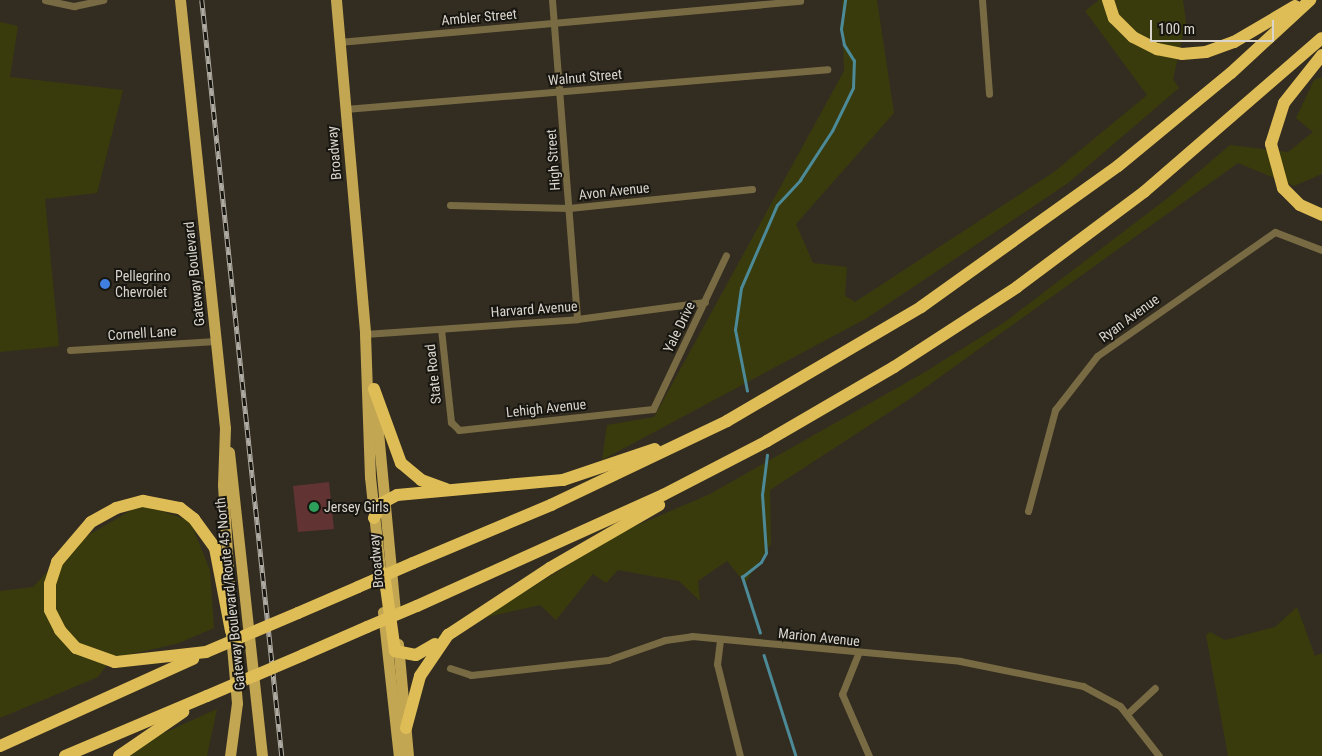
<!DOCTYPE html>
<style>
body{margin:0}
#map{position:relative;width:1322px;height:756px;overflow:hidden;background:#332d21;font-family:"Roboto Condensed",sans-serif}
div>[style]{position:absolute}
.green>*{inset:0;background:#393b0c}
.stream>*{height:2.5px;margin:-1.25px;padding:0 1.25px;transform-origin:1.25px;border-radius:1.25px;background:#4c8a98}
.building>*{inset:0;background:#613332}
.street>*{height:7px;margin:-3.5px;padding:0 3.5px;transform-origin:3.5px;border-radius:3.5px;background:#786b44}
.primary>*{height:11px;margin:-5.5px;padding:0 5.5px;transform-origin:5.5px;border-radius:5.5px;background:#c2a652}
.highway>*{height:12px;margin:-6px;padding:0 6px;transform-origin:6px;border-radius:6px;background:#dfbd56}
.rail>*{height:4.5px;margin-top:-2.25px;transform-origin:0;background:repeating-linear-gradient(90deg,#181610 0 8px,#afaba2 0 16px);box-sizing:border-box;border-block:1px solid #afaba2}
.highway-bridge>*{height:12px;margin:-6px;padding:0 6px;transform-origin:6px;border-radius:6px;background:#dfbd56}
.dots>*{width:14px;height:14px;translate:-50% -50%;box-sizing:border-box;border:2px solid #181610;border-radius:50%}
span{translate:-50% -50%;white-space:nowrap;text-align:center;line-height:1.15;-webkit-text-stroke:4px #181610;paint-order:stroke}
.street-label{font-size:14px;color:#d9d5cd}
.poi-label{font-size:14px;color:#d9d5cd}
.left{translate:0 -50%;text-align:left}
.scale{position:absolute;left:1150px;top:20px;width:124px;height:22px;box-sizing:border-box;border:2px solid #d9d5cd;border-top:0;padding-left:6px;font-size:15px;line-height:18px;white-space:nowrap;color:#d9d5cd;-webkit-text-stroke:4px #181610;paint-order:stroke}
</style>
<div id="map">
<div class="green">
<i style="clip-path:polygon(842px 0,877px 0,894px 113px,796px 224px,813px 263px,847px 267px,845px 296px,855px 302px,1054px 172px,1147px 95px,1085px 11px,1099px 0,1183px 0,1186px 22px,1173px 79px,1179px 88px,1068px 183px,867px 318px,602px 460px,607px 425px,654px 417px,844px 71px)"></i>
<i style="clip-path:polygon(0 22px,18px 26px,10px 77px,123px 90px,97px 193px,45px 199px,59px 346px,0 352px)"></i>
<i style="clip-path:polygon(1322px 77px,1322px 174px,1294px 186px,1238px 163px,908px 400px,770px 490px,771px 544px,745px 583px,727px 561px,698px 581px,700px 601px,679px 581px,618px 570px,606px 583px,593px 574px,556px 620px,540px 605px,482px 618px,622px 532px,710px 494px,925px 372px,1005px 322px,1169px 197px,1230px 145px,1288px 152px,1313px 132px,1296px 118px,1314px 80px)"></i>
<i style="clip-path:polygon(142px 504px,190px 521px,210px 570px,214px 628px,179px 643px,111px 659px,98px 677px,0 718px,0 591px,33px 587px,73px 544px)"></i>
<i style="clip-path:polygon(1297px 607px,1315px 656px,1322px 653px,1322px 756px,1228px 756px,1206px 635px,1210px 632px,1225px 640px,1275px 627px)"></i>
<i style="clip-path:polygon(217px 709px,207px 756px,113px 756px)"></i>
</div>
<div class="stream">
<i style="left:747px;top:391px;width:62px;rotate:-101.1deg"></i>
<i style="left:735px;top:330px;width:42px;rotate:-81.9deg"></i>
<i style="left:741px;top:288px;width:90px;rotate:-66.6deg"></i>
<i style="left:777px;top:205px;width:34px;rotate:-47deg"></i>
<i style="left:800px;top:180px;width:59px;rotate:-56.9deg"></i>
<i style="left:832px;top:131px;width:48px;rotate:-64deg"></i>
<i style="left:853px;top:88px;width:27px;rotate:-88deg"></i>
<i style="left:854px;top:61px;width:19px;rotate:-122deg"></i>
<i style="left:844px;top:45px;width:16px;rotate:-101deg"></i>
<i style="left:841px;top:29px;width:29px;rotate:-82deg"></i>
<i style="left:760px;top:633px;width:59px;rotate:-107.8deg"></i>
<i style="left:742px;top:577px;width:24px;rotate:-38deg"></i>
<i style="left:761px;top:562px;width:10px;rotate:-61deg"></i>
<i style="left:766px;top:553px;width:58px;rotate:-93.9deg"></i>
<i style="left:762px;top:495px;width:40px;rotate:-82.9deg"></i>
<i style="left:764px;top:655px;width:106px;rotate:72.4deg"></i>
</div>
<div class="building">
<i style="clip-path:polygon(329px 482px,334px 529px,298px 532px,293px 486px)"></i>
</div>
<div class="street">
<i style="left:45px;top:0;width:30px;rotate:12deg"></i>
<i style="left:74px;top:6px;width:30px;rotate:-12deg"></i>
<i style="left:552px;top:0;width:320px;rotate:85.5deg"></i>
<i style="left:982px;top:0;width:94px;rotate:85.7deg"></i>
<i style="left:339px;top:42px;width:463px;rotate:-5.1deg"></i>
<i style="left:345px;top:109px;width:484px;rotate:-4.7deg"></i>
<i style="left:450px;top:205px;width:119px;rotate:1.4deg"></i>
<i style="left:569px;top:208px;width:184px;rotate:-5.9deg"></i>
<i style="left:441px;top:329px;width:94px;rotate:83.9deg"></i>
<i style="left:451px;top:422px;width:11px;rotate:45deg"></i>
<i style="left:459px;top:430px;width:195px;rotate:-6.2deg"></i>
<i style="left:653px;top:409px;width:170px;rotate:-64.6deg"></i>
<i style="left:365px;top:334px;width:213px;rotate:-4deg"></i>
<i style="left:577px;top:319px;width:129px;rotate:-7.6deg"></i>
<i style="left:70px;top:350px;width:146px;rotate:-3.5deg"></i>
<i style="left:1028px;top:511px;width:105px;rotate:-75deg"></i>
<i style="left:1055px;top:410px;width:68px;rotate:-52.1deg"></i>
<i style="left:1097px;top:356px;width:217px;rotate:-34.9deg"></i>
<i style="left:1275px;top:232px;width:50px;rotate:21deg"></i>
<i style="left:720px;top:640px;width:24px;rotate:97deg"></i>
<i style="left:717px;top:664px;width:95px;rotate:76deg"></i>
<i style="left:858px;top:654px;width:43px;rotate:111.8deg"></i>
<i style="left:842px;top:694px;width:68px;rotate:66.5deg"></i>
<i style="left:450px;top:668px;width:22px;rotate:18deg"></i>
<i style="left:471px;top:675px;width:138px;rotate:-6.2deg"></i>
<i style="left:608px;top:660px;width:60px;rotate:-19.3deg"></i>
<i style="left:665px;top:640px;width:27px;rotate:-8deg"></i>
<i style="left:692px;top:636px;width:269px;rotate:5.3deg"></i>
<i style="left:960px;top:661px;width:126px;rotate:11.5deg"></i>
<i style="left:1083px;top:686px;width:42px;rotate:28.4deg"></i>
<i style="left:1120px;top:706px;width:63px;rotate:52deg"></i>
<i style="left:1127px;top:714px;width:38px;rotate:-43deg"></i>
</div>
<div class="primary">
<i style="left:180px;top:0;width:430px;rotate:84deg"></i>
<i style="left:225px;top:428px;width:57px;rotate:92deg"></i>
<i style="left:223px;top:485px;width:118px;rotate:86.6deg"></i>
<i style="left:336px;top:0;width:335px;rotate:85deg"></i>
<i style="left:365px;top:334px;width:143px;rotate:88deg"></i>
<i style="left:370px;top:477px;width:103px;rotate:83.8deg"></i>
<i style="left:375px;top:400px;width:211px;rotate:84.6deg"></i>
<i style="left:229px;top:452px;width:306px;rotate:83.8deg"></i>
<i style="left:383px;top:612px;width:145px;rotate:83.7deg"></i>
<i style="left:398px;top:644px;width:112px;rotate:84.9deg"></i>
<i style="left:230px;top:756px;width:53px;rotate:-82.5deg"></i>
<i style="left:237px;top:703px;width:69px;rotate:-95deg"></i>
</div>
<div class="highway">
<i style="left:1108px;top:0;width:19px;rotate:72deg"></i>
<i style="left:1114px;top:18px;width:27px;rotate:45deg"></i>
<i style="left:1133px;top:37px;width:27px;rotate:27deg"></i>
<i style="left:1157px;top:49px;width:25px;rotate:11deg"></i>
<i style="left:1182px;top:54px;width:24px;rotate:-5deg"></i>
<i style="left:1206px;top:52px;width:30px;rotate:-20deg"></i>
<i style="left:1234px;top:42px;width:71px;rotate:-30.5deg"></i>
<i style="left:1322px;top:55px;width:61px;rotate:128.4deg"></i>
<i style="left:1284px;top:103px;width:43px;rotate:107.6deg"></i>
<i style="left:1271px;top:144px;width:46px;rotate:74.7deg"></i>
<i style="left:1283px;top:188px;width:24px;rotate:45deg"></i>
<i style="left:1300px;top:205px;width:24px;rotate:24deg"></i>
<i style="left:374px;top:389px;width:79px;rotate:70deg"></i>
<i style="left:401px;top:463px;width:26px;rotate:40deg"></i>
<i style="left:421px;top:480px;width:27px;rotate:20deg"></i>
<i style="left:374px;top:518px;width:17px;rotate:-62deg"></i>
<i style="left:382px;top:503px;width:17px;rotate:-28deg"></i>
<i style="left:397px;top:495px;width:167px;rotate:-5.2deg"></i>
<i style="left:563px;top:480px;width:97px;rotate:-18.6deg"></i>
<i style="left:413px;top:563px;width:150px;rotate:-22.8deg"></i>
<i style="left:551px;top:505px;width:195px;rotate:-25.5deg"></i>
<i style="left:727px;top:421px;width:225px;rotate:-30.4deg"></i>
<i style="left:921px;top:307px;width:242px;rotate:-35.6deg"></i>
<i style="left:1118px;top:166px;width:146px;rotate:-39.5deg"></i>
<i style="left:1231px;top:73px;width:108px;rotate:-42.7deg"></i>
<i style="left:380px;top:570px;width:11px;rotate:63deg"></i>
<i style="left:385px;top:580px;width:72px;rotate:82deg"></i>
<i style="left:395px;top:651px;width:21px;rotate:11deg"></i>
<i style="left:416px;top:655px;width:22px;rotate:-30deg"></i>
<i style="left:417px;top:606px;width:270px;rotate:-24.3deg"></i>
<i style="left:663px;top:495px;width:117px;rotate:-27.4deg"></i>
<i style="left:767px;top:441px;width:147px;rotate:-30.2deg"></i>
<i style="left:894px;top:367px;width:147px;rotate:-33deg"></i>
<i style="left:1017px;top:287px;width:159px;rotate:-36.8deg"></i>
<i style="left:1144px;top:192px;width:235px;rotate:-40.9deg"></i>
<i style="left:298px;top:613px;width:65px;rotate:-23.4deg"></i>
<i style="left:206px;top:652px;width:92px;rotate:173.7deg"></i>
<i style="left:115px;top:662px;width:41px;rotate:-160.3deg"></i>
<i style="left:76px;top:648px;width:24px;rotate:-132deg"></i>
<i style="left:60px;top:630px;width:22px;rotate:-117deg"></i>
<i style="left:50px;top:610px;width:26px;rotate:-90deg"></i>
<i style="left:50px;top:584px;width:23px;rotate:-72deg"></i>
<i style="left:57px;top:562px;width:52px;rotate:-49.6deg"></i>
<i style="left:91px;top:522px;width:29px;rotate:-29deg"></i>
<i style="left:116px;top:508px;width:28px;rotate:-15deg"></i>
<i style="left:143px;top:501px;width:38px;rotate:11deg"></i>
<i style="left:180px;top:508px;width:18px;rotate:38deg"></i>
<i style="left:194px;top:519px;width:36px;rotate:54deg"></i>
<i style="left:215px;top:548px;width:85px;rotate:79.1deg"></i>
<i style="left:303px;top:655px;width:70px;rotate:-23.6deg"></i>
<i style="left:406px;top:728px;width:54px;rotate:-74.9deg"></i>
<i style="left:420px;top:676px;width:50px;rotate:-55.7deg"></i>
<i style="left:448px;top:635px;width:122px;rotate:-33.3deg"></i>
<i style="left:550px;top:568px;width:126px;rotate:-30deg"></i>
<i style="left:0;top:746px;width:212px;rotate:-24.3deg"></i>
<i style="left:65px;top:756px;width:154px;rotate:-22.9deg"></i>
<i style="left:119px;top:756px;width:78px;rotate:-34.5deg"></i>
</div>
<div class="rail">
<i style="left:202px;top:0;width:760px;rotate:83.96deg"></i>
</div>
<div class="highway-bridge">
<i style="left:358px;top:587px;width:60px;rotate:-23.6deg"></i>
<i style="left:367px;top:627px;width:54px;rotate:-22.8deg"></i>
<i style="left:206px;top:652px;width:100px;rotate:-23deg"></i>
<i style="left:207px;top:696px;width:104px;rotate:-23.1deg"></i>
</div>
<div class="dots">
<i style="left:105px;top:284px;background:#3f7fe0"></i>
<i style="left:314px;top:507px;background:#2e9e5b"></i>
</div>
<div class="street-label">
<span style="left:479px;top:17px;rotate:-5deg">Ambler Street</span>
<span style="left:585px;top:77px;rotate:-5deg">Walnut Street</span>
<span style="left:334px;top:153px;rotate:-95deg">Broadway</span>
<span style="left:553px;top:160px;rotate:-94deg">High Street</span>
<span style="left:614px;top:191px;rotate:-6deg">Avon Avenue</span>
<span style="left:194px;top:274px;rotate:-96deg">Gateway Boulevard</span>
<span style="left:534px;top:309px;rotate:-4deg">Harvard Avenue</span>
<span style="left:1129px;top:318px;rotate:-36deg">Ryan Avenue</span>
<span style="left:679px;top:327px;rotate:-64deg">Yale Drive</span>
<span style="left:142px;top:333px;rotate:-4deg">Cornell Lane</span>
<span style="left:433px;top:374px;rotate:-96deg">State Road</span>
<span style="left:546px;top:408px;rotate:-6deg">Lehigh Avenue</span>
<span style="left:376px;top:561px;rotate:-95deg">Broadway</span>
<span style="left:230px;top:594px;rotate:-96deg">Gateway Boulevard/Route 45 North</span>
<span style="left:819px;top:637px;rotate:6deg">Marion Avenue</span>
</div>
<div class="poi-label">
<span class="left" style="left:115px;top:284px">Pellegrino<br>Chevrolet</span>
<span class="left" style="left:324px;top:507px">Jersey Girls</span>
</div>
<div class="scale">100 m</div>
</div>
